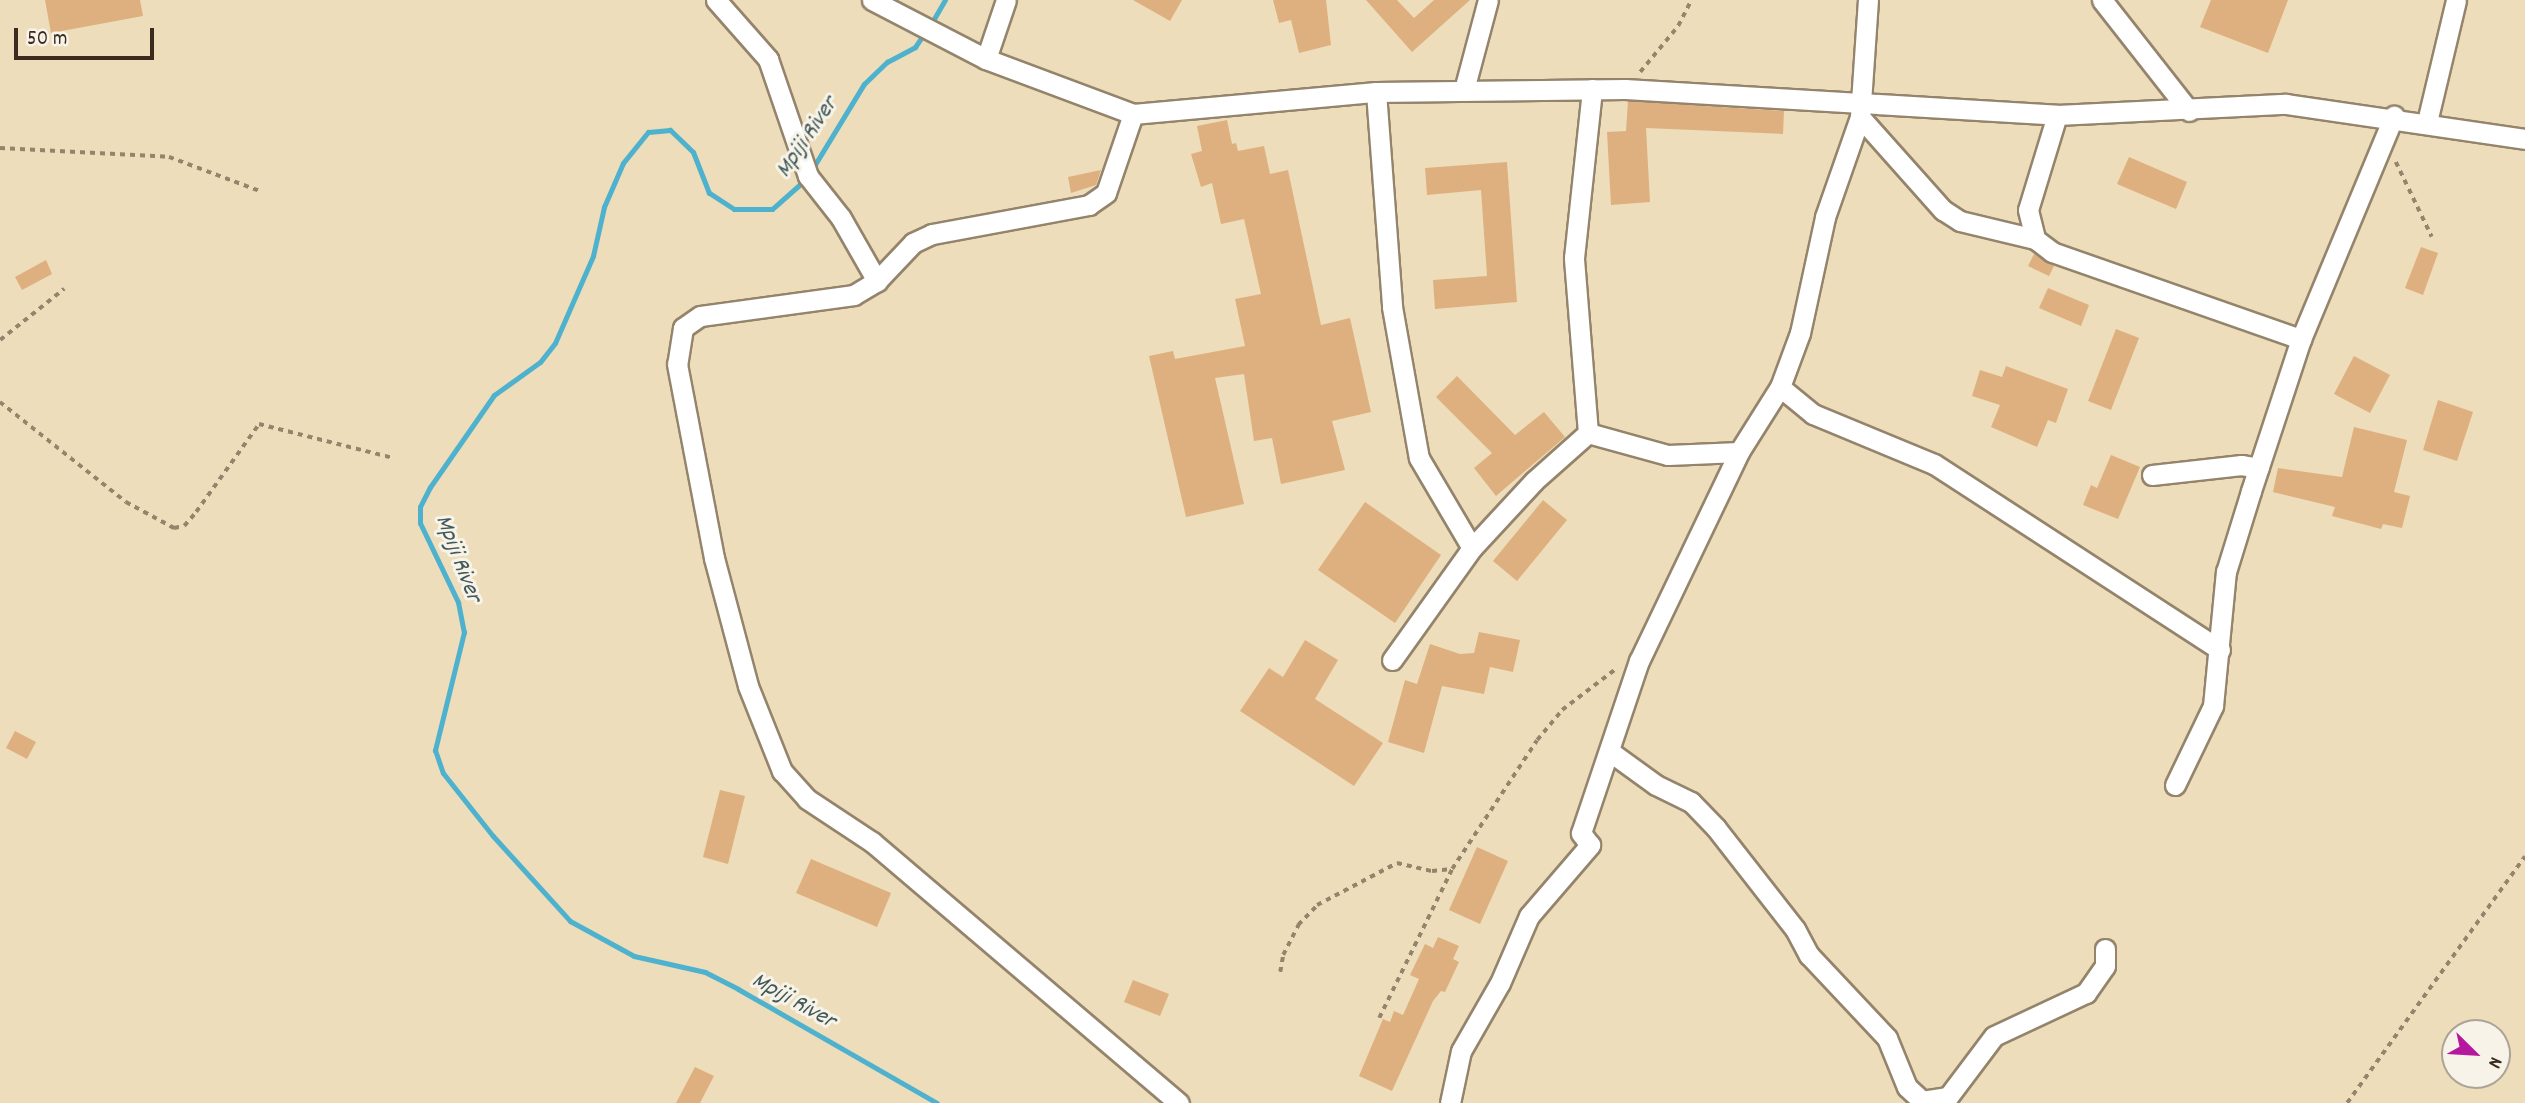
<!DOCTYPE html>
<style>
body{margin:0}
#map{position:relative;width:2525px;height:1103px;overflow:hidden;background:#edddba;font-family:Dekko,sans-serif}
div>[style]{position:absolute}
.stream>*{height:5px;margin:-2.5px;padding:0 2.5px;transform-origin:2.5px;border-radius:2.5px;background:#4eb1cd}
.building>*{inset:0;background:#dfb07f}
.path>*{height:3.5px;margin-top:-1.75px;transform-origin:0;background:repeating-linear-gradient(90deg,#94846c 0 5px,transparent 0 10px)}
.roads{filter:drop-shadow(2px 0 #94846c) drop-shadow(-2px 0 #94846c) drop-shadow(0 2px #94846c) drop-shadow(0 -2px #94846c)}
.minor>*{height:19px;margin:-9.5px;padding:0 9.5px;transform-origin:9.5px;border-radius:9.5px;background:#fff}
span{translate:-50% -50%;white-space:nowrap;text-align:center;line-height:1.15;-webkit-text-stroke:6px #f7f3e8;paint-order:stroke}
.water-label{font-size:24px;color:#42595b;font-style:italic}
.north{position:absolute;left:2441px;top:1019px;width:70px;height:70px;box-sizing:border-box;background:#f7f3e8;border:2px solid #aca397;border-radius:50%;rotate:114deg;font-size:19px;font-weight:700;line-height:28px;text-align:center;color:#3b2a1e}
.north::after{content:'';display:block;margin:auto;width:24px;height:32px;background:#b5179e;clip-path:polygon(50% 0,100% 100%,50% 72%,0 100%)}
.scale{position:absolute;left:14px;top:28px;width:140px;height:32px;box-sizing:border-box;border:4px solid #3b2a1e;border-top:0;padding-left:9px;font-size:21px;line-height:24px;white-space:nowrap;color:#3b2a1e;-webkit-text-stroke:5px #f7f3e8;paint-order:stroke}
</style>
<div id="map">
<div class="stream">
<i style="left:931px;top:24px;width:28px;rotate:-60deg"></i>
<i style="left:811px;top:171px;width:102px;rotate:-58.7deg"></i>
<i style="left:864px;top:84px;width:32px;rotate:-44deg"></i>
<i style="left:887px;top:62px;width:32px;rotate:-28deg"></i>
<i style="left:915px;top:47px;width:18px;rotate:-56deg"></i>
<i style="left:806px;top:179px;width:45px;rotate:138.6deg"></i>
<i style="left:772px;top:209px;width:38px;rotate:180deg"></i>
<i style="left:734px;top:209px;width:30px;rotate:-147deg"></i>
<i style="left:709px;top:193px;width:44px;rotate:-111.3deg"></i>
<i style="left:693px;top:152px;width:32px;rotate:-136deg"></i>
<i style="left:670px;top:130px;width:22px;rotate:175deg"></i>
<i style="left:648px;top:132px;width:40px;rotate:129deg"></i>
<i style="left:623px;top:163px;width:48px;rotate:113.4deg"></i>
<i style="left:604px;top:207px;width:50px;rotate:102.7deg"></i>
<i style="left:593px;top:256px;width:95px;rotate:113.6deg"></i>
<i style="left:555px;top:343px;width:24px;rotate:128deg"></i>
<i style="left:540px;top:362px;width:57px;rotate:144.3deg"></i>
<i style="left:494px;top:395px;width:112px;rotate:124.8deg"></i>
<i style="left:430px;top:487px;width:22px;rotate:117deg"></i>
<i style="left:420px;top:507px;width:16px;rotate:90deg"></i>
<i style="left:420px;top:523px;width:88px;rotate:64.3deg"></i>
<i style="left:458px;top:602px;width:31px;rotate:79deg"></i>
<i style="left:464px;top:632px;width:122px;rotate:103.8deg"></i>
<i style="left:435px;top:750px;width:24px;rotate:71deg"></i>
<i style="left:443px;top:773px;width:80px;rotate:51.6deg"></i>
<i style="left:493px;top:836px;width:115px;rotate:47.8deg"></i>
<i style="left:570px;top:921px;width:73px;rotate:28.7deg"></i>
<i style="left:634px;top:956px;width:73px;rotate:12.7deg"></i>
<i style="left:705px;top:972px;width:37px;rotate:27deg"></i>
<i style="left:738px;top:989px;width:229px;rotate:29.8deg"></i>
</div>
<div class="building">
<i style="clip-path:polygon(45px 0,140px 0,143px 16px,51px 33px)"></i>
<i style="clip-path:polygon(1133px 0,1182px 0,1170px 21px)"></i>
<i style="clip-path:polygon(1273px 0,1326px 0,1331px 45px,1299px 53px,1291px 20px,1279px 23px)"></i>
<i style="clip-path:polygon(1366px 0,1397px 0,1414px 18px,1434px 0,1470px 0,1412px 52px)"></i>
<i style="clip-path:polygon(2211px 0,2288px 0,2268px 53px,2200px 27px)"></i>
<i style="clip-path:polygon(1628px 101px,1784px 111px,1783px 134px,1646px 128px,1650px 202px,1611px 205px,1607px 132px,1626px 131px)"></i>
<i style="clip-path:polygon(1227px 120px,1232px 144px,1236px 143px,1238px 151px,1264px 146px,1270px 174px,1288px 170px,1321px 325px,1350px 318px,1371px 412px,1332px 421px,1345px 470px,1281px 484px,1272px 438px,1254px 441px,1244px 374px,1215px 378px,1244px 504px,1186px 517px,1149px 356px,1173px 351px,1175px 359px,1245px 346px,1235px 299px,1261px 294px,1244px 219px,1221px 224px,1212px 183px,1201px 187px,1191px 154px,1202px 151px,1197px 126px)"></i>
<i style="clip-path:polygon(2129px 157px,2187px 182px,2176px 209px,2117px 184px)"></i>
<i style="clip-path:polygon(1507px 162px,1517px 302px,1435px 309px,1433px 280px,1487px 276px,1481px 190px,1427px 195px,1425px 168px)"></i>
<i style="clip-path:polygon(1101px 170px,1096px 185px,1071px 193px,1068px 177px)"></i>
<i style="clip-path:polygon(2421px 247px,2438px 253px,2423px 295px,2405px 288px)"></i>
<i style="clip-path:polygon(2034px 254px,2054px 266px,2049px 276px,2028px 266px)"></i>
<i style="clip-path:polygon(46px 260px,52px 274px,22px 290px,15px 277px)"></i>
<i style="clip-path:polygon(2048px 288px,2089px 305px,2081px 326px,2039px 308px)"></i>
<i style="clip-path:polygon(2116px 329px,2139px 338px,2111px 410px,2088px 401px)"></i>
<i style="clip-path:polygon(2354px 356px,2390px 375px,2370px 413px,2334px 394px)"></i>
<i style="clip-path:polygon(2006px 366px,2068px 389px,2056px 423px,2048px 420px,2037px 447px,1991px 427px,2000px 405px,1972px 396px,1980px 370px,2002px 377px)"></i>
<i style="clip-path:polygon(1457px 376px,1515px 435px,1544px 412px,1565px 437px,1496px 496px,1474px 468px,1492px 453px,1436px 397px)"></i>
<i style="clip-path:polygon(2438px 400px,2473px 412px,2457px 461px,2423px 450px)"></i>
<i style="clip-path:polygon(2354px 427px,2407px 440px,2394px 492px,2410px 496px,2402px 528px,2383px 524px,2381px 529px,2332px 516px,2335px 507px,2273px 492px,2278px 468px,2342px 477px)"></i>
<i style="clip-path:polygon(2111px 455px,2140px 467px,2118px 519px,2083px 505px,2091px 485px,2097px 488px)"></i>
<i style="clip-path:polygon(1543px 500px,1567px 520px,1517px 581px,1493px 561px)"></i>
<i style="clip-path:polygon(1365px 502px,1441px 555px,1395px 623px,1318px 570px)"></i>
<i style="clip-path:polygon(1479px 632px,1520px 640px,1513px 672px,1490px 667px,1484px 694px,1442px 686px,1424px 753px,1388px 742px,1405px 680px,1417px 684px,1430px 644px,1460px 654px,1474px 653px)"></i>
<i style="clip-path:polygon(1305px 640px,1338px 660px,1315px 699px,1383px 743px,1354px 786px,1240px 711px,1269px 668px,1283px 677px)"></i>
<i style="clip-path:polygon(15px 731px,36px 742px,27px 759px,6px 748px)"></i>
<i style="clip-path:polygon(720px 790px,745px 796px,728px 864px,703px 857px)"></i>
<i style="clip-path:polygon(1477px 847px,1508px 861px,1480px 924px,1449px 910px)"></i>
<i style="clip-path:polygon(811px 859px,891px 893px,877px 927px,796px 893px)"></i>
<i style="clip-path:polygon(1438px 937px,1459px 946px,1453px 959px,1459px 962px,1445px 992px,1441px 991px,1433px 1001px,1392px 1091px,1359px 1076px,1383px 1019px,1390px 1022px,1394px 1011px,1403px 1015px,1419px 979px,1410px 975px,1425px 944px,1433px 948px)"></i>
<i style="clip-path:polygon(1133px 980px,1169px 994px,1160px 1016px,1124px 1002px)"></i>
<i style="clip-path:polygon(695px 1067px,714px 1076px,700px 1103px,676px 1103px)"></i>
</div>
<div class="path">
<i style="left:1640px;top:72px;width:60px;rotate:-50.4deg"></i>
<i style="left:1678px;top:26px;width:29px;rotate:-63deg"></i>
<i style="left:0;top:148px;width:169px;rotate:3deg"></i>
<i style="left:169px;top:157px;width:97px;rotate:20.5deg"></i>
<i style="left:2396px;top:162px;width:83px;rotate:64.4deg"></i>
<i style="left:0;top:340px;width:82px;rotate:-38.6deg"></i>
<i style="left:0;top:402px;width:161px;rotate:38.4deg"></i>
<i style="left:126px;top:502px;width:55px;rotate:28.4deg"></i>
<i style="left:174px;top:528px;width:10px;rotate:-11deg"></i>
<i style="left:184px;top:526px;width:18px;rotate:-49deg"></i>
<i style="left:196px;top:512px;width:108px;rotate:-54.4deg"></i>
<i style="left:259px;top:424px;width:138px;rotate:14.2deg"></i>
<i style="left:1280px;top:972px;width:17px;rotate:-80deg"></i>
<i style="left:1283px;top:955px;width:34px;rotate:-63deg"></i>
<i style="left:1298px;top:925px;width:28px;rotate:-46deg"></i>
<i style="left:1317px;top:905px;width:90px;rotate:-27.7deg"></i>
<i style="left:1397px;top:863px;width:36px;rotate:13deg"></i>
<i style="left:1432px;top:871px;width:20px;rotate:-6deg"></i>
<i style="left:1379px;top:1018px;width:166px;rotate:-63.9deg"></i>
<i style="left:1452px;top:869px;width:154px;rotate:-56.6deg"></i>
<i style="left:1537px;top:740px;width:39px;rotate:-50deg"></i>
<i style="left:1562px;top:710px;width:69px;rotate:-37.4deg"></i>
<i style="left:2347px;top:1103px;width:304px;rotate:-54.2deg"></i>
</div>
<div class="roads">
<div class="minor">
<i style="left:716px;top:0;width:79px;rotate:48.6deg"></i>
<i style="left:768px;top:59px;width:124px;rotate:71.1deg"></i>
<i style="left:808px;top:176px;width:53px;rotate:51.8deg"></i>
<i style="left:841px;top:218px;width:73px;rotate:60.3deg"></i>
<i style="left:872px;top:0;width:128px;rotate:27.4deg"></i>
<i style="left:986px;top:59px;width:157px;rotate:20.5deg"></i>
<i style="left:1133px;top:114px;width:244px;rotate:-5.2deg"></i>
<i style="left:1376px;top:92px;width:249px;rotate:-0.7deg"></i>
<i style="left:1625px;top:89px;width:433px;rotate:3.4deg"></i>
<i style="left:2057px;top:115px;width:229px;rotate:-2.8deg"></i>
<i style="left:2286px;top:104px;width:242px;rotate:8.3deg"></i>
<i style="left:2102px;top:0;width:141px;rotate:51.9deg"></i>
<i style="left:986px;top:59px;width:62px;rotate:-71.3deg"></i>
<i style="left:1464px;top:90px;width:93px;rotate:-75.1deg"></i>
<i style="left:1376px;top:92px;width:216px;rotate:85.7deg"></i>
<i style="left:1392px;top:307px;width:153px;rotate:79.9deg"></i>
<i style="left:1419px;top:458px;width:104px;rotate:59.5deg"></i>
<i style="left:1133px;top:114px;width:83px;rotate:108.9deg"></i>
<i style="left:1106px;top:193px;width:21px;rotate:145deg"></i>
<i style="left:1089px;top:205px;width:160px;rotate:169.5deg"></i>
<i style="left:932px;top:234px;width:21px;rotate:155deg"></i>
<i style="left:913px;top:243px;width:52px;rotate:133.5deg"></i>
<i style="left:877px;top:281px;width:27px;rotate:149deg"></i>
<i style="left:854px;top:295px;width:155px;rotate:172.2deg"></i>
<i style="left:700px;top:316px;width:21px;rotate:145deg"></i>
<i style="left:683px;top:328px;width:36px;rotate:99deg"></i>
<i style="left:677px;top:364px;width:197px;rotate:79.2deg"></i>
<i style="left:714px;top:558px;width:132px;rotate:75.1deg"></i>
<i style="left:748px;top:686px;width:92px;rotate:68.2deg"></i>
<i style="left:782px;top:771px;width:38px;rotate:48deg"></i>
<i style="left:807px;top:799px;width:78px;rotate:33.5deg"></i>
<i style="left:872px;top:842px;width:403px;rotate:40.4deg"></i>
<i style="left:2057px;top:115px;width:99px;rotate:107deg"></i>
<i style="left:2028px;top:210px;width:30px;rotate:76deg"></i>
<i style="left:2035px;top:239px;width:21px;rotate:37deg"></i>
<i style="left:2052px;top:252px;width:264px;rotate:19.3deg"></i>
<i style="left:1860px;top:117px;width:125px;rotate:48.3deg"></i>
<i style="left:1943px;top:210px;width:20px;rotate:33deg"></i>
<i style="left:1960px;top:221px;width:77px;rotate:13.5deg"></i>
<i style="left:2427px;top:122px;width:125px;rotate:-76.6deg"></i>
<i style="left:1780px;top:387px;width:43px;rotate:39.3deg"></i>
<i style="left:1813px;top:414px;width:131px;rotate:22.5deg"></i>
<i style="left:1934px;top:464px;width:341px;rotate:33deg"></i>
<i style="left:1588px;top:433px;width:176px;rotate:-94.6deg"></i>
<i style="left:1574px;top:258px;width:170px;rotate:-83.9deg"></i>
<i style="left:2152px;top:475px;width:90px;rotate:-6.4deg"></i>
<i style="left:2241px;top:465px;width:18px;rotate:9deg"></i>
<i style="left:1392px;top:660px;width:138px;rotate:-54.5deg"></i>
<i style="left:1472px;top:548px;width:91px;rotate:-47.2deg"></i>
<i style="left:1534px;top:481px;width:72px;rotate:-41.6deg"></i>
<i style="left:1588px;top:433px;width:83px;rotate:15.4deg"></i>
<i style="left:1668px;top:455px;width:71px;rotate:-2.4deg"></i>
<i style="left:1609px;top:751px;width:58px;rotate:35.9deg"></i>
<i style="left:1656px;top:785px;width:39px;rotate:26deg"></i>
<i style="left:1691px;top:802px;width:36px;rotate:46deg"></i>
<i style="left:1716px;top:828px;width:128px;rotate:52deg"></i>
<i style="left:1795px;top:929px;width:30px;rotate:62deg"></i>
<i style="left:1809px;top:955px;width:114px;rotate:46.8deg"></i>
<i style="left:1887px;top:1038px;width:53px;rotate:67.8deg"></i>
<i style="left:1907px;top:1087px;width:21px;rotate:43deg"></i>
<i style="left:1922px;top:1101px;width:26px;rotate:-9deg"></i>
<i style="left:1948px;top:1097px;width:76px;rotate:-53deg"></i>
<i style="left:1994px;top:1036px;width:102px;rotate:-25.1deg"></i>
<i style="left:2086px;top:993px;width:33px;rotate:-55deg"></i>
<i style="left:2105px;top:966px;width:17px;rotate:-90deg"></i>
<i style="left:2175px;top:785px;width:88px;rotate:-64.3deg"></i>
<i style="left:2213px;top:706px;width:135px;rotate:-84.5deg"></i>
<i style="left:2226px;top:572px;width:85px;rotate:-72.8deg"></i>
<i style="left:2251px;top:491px;width:160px;rotate:-71.8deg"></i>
<i style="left:2301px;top:339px;width:242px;rotate:-67.4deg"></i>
<i style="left:1450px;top:1103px;width:53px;rotate:-78.1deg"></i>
<i style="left:1461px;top:1051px;width:78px;rotate:-60.2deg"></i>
<i style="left:1500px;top:983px;width:73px;rotate:-66.6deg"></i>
<i style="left:1529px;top:916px;width:94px;rotate:-49.3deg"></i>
<i style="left:1590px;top:845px;width:15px;rotate:-127deg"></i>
<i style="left:1581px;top:833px;width:182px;rotate:-71.4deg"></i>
<i style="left:1639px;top:661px;width:232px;rotate:-64.4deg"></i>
<i style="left:1739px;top:452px;width:77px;rotate:-57.8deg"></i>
<i style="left:1780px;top:387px;width:58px;rotate:-69.7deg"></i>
<i style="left:1800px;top:333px;width:119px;rotate:-77.8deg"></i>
<i style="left:1825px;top:217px;width:106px;rotate:-70.7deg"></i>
<i style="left:1860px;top:117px;width:117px;rotate:-86.1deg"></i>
</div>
</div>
<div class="water-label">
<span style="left:808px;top:138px;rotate:-56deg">Mpiji River</span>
<span style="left:457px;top:559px;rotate:69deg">Mpiji River</span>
<span style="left:793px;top:1002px;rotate:29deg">Mpiji River</span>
</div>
<div class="north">N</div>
<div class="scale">50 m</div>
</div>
